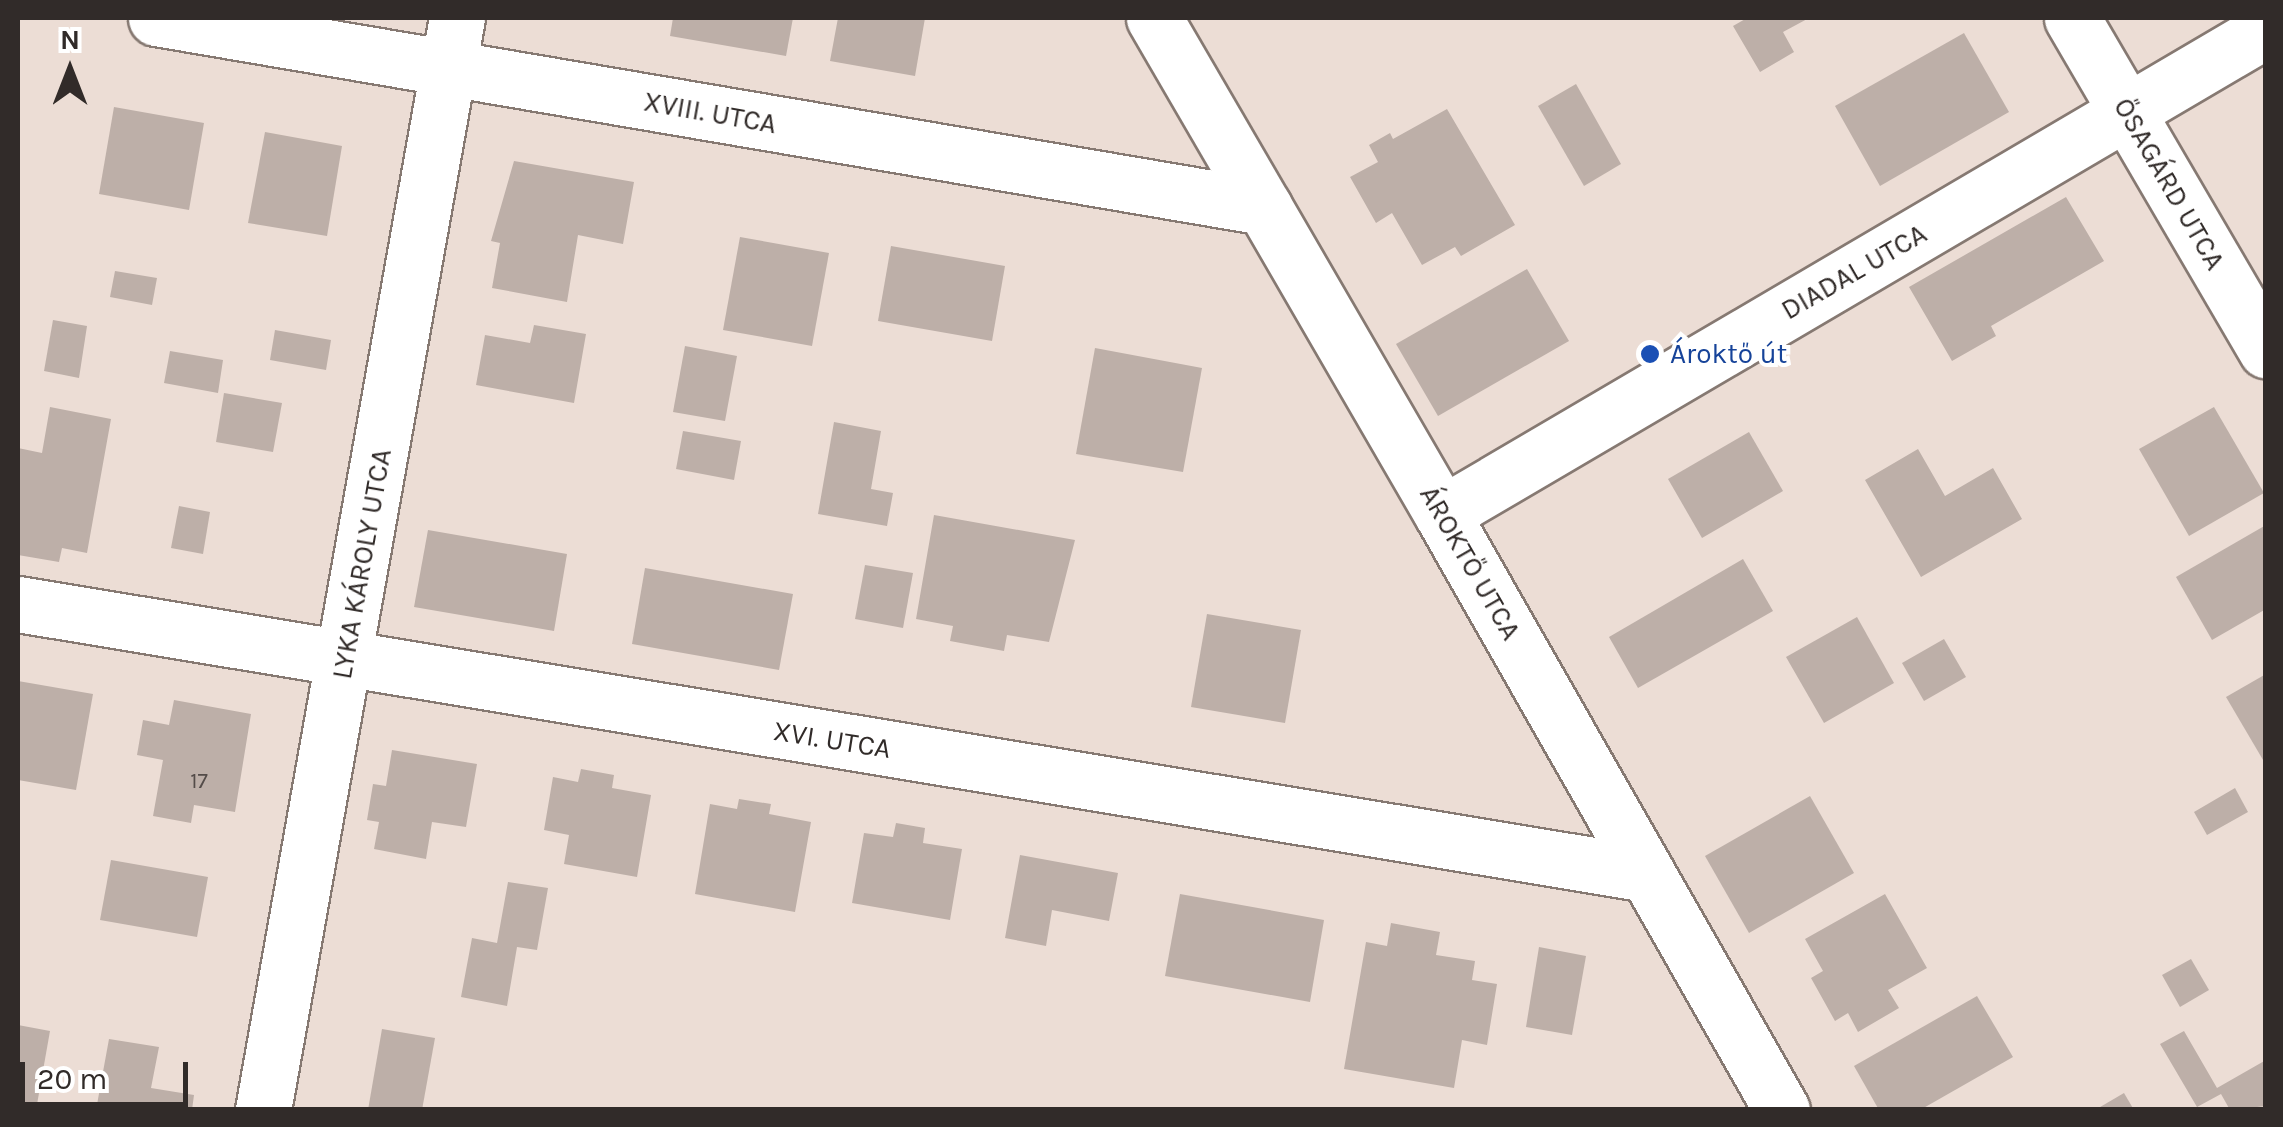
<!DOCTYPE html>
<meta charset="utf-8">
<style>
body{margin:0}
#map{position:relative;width:2283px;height:1127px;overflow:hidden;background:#ecddd5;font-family:Karla,sans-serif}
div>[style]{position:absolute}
.building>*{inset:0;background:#bdafa8}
.roads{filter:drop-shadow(2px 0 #867972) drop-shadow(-2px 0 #867972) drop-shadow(0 2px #867972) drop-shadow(0 -2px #867972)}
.street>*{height:55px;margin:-27.5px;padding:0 27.5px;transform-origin:27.5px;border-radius:27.5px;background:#fff}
.secondary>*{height:55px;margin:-27.5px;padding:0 27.5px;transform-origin:27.5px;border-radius:27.5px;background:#fff}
.dots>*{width:28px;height:28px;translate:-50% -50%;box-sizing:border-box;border:5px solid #fff;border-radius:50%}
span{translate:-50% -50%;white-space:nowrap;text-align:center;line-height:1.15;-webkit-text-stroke:8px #fff;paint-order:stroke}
.number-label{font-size:22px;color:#544c49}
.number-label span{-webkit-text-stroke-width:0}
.street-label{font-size:28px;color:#312b29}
.transit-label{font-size:28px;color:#164399}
.left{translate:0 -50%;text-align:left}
.frame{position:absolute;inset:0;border:20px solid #312b29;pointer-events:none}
.north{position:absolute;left:20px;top:20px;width:100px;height:100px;-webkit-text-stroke:8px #fff;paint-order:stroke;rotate:0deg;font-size:28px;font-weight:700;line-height:40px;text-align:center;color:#312b29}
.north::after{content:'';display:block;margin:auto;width:35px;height:45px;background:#312b29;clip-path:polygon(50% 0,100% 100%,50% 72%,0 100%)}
.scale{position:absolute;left:20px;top:1062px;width:168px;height:45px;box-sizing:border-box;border:5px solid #312b29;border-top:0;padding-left:12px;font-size:30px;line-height:35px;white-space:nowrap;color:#312b29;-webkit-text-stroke:8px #fff;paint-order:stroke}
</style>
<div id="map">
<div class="building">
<i style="clip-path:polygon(673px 18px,793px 18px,786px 56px,670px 36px)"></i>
<i style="clip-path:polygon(838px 18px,925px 18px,915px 76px,830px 61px)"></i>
<i style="clip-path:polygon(1747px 18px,1809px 18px,1783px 32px,1794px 52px,1760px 72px,1733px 26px)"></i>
<i style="clip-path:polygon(1964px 33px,2009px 112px,1880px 186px,1835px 106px)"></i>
<i style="clip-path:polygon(1576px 84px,1621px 164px,1584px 186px,1538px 106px)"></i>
<i style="clip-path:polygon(114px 107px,204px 123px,189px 210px,99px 194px)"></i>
<i style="clip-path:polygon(1447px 109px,1515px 225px,1461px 256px,1455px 247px,1422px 265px,1392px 213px,1376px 223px,1350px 177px,1378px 162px,1369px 145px,1390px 133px,1393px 139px)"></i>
<i style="clip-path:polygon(265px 132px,342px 146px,327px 236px,248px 223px)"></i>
<i style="clip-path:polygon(514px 161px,634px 182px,623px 244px,578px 235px,567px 302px,492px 288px,500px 243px,491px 241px)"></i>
<i style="clip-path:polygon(2066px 197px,2104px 261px,1991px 326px,1996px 336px,1952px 361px,1909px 287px)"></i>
<i style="clip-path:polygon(740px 237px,829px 253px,812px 346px,723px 330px)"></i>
<i style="clip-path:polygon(891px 246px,1005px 266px,992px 341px,878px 321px)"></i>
<i style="clip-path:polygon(1527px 269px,1569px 341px,1438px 416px,1396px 344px)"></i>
<i style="clip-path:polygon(115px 271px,157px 278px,152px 305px,110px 297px)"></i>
<i style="clip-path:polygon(53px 320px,87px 326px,79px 378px,44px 371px)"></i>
<i style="clip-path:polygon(534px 325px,586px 334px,574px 403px,476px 385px,485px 335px,530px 343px)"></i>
<i style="clip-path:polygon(275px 330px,331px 340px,326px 370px,270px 360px)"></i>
<i style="clip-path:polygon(685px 346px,737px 356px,725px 421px,673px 412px)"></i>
<i style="clip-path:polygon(1095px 348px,1202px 368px,1183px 472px,1076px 454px)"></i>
<i style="clip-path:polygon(170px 351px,223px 360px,218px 393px,164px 383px)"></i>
<i style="clip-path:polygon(224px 393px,282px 403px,273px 452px,216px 442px)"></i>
<i style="clip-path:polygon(50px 407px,111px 419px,87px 553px,62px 548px,59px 562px,18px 555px,18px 448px,42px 453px)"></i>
<i style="clip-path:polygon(2214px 407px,2264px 493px,2189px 536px,2139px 449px)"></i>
<i style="clip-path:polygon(834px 422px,881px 431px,871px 489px,893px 493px,887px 526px,818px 514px)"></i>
<i style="clip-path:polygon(683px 431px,741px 441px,734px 480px,676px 469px)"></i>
<i style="clip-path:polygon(1749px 432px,1783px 491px,1702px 538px,1668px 479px)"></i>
<i style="clip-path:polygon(1918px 449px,1945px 496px,1993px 468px,2022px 519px,1921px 577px,1865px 480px)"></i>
<i style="clip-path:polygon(179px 506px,210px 512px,203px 554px,171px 548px)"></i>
<i style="clip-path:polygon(934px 515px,1075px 540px,1049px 642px,1007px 635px,1004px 651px,950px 641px,953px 626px,916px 619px)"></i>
<i style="clip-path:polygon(2266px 525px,2266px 609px,2212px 640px,2176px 577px)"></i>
<i style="clip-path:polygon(428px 530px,567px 554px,554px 631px,414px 607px)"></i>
<i style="clip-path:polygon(1743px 559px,1773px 611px,1638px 688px,1609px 637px)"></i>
<i style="clip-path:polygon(865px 565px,913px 573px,903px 628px,855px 619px)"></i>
<i style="clip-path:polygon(645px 568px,793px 594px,779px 670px,632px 644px)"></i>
<i style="clip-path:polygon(1207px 614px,1301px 630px,1285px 723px,1191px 707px)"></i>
<i style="clip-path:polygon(1857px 617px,1894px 683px,1824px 723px,1786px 657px)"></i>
<i style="clip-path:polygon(1944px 639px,1966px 677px,1924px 701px,1902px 663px)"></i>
<i style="clip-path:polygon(2266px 674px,2266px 765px,2226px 697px)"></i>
<i style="clip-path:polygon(18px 681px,93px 694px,76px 790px,18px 780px)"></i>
<i style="clip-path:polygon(174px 700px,251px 714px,235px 812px,194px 805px,191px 823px,153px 816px,163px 760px,137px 755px,143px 720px,169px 725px)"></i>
<i style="clip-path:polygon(392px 750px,477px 764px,466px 827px,432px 822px,426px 859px,374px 849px,379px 822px,367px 820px,373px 784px,386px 786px)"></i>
<i style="clip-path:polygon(581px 769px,614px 775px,612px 788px,651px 795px,637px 877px,564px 864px,569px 835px,544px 830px,553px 777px,578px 782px)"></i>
<i style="clip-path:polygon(2235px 788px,2248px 812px,2207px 835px,2194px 812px)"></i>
<i style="clip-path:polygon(1810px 796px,1854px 873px,1749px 933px,1705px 856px)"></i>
<i style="clip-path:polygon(739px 799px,771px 804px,769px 814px,811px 822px,795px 912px,695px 894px,710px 804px,737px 809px)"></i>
<i style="clip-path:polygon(896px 823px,925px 828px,923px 843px,962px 849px,950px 920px,852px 903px,864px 833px,893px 837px)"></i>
<i style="clip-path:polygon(1020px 855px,1118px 873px,1109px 921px,1052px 910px,1046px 946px,1005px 938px)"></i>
<i style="clip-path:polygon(111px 860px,208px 877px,197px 937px,100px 920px)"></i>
<i style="clip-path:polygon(508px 882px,548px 888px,537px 950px,517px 947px,507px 1006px,461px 997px,472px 938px,497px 943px)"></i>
<i style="clip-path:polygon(1180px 894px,1324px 920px,1310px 1002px,1165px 976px)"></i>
<i style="clip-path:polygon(1885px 894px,1927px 968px,1888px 990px,1899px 1008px,1858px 1032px,1848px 1013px,1835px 1021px,1811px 978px,1823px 971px,1805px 939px)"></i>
<i style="clip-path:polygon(1391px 923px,1440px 932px,1436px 955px,1475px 961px,1472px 980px,1497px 984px,1487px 1045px,1462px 1040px,1454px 1088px,1344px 1069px,1366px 942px,1387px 946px)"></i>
<i style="clip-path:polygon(1539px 947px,1586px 956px,1572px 1035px,1526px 1027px)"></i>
<i style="clip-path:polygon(2191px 959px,2209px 990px,2180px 1007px,2162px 975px)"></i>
<i style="clip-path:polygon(1977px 996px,2013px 1057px,1920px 1110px,1879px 1110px,1854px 1066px)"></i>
<i style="clip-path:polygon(18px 1025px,50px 1031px,36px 1110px,18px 1110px)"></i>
<i style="clip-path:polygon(382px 1029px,435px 1038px,422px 1110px,368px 1110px)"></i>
<i style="clip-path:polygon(2184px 1031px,2217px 1088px,2266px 1060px,2266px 1106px,2230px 1110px,2221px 1094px,2197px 1107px,2160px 1044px)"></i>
<i style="clip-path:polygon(109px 1039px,159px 1047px,151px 1088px,194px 1095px,192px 1110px,96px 1110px)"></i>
<i style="clip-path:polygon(2124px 1093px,2134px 1110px,2095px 1110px)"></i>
</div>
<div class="roads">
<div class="street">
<i style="left:1154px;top:18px;width:219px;rotate:59.8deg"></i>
<i style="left:2072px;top:18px;width:385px;rotate:59.7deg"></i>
<i style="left:1442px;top:514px;width:686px;rotate:60.3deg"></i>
<i style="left:18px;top:604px;width:1651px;rotate:9.41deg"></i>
<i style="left:263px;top:1110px;width:1109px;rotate:-79.93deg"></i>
</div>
<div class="secondary">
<i style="left:156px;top:18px;width:1124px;rotate:9.68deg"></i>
<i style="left:1264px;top:207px;width:355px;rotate:59.9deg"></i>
<i style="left:1442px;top:514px;width:956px;rotate:-30.43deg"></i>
</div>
</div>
<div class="dots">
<i style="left:1650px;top:354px;background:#1a4fb4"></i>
</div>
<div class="number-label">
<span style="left:199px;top:782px">17</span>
</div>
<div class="street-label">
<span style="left:710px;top:113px;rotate:10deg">XVIII. UTCA</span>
<span style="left:2169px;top:184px;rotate:60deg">ŐSAGÁRD UTCA</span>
<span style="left:1854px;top:272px;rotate:-30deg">DIADAL UTCA</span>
<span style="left:1470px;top:563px;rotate:60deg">ÁROKTŐ UTCA</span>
<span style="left:362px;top:564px;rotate:-80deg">LYKA KÁROLY UTCA</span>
<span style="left:832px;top:740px;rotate:9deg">XVI. UTCA</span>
</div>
<div class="transit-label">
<span class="left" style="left:1670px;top:354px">Ároktő út</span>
</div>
<div class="frame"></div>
<div class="north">N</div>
<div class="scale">20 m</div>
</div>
